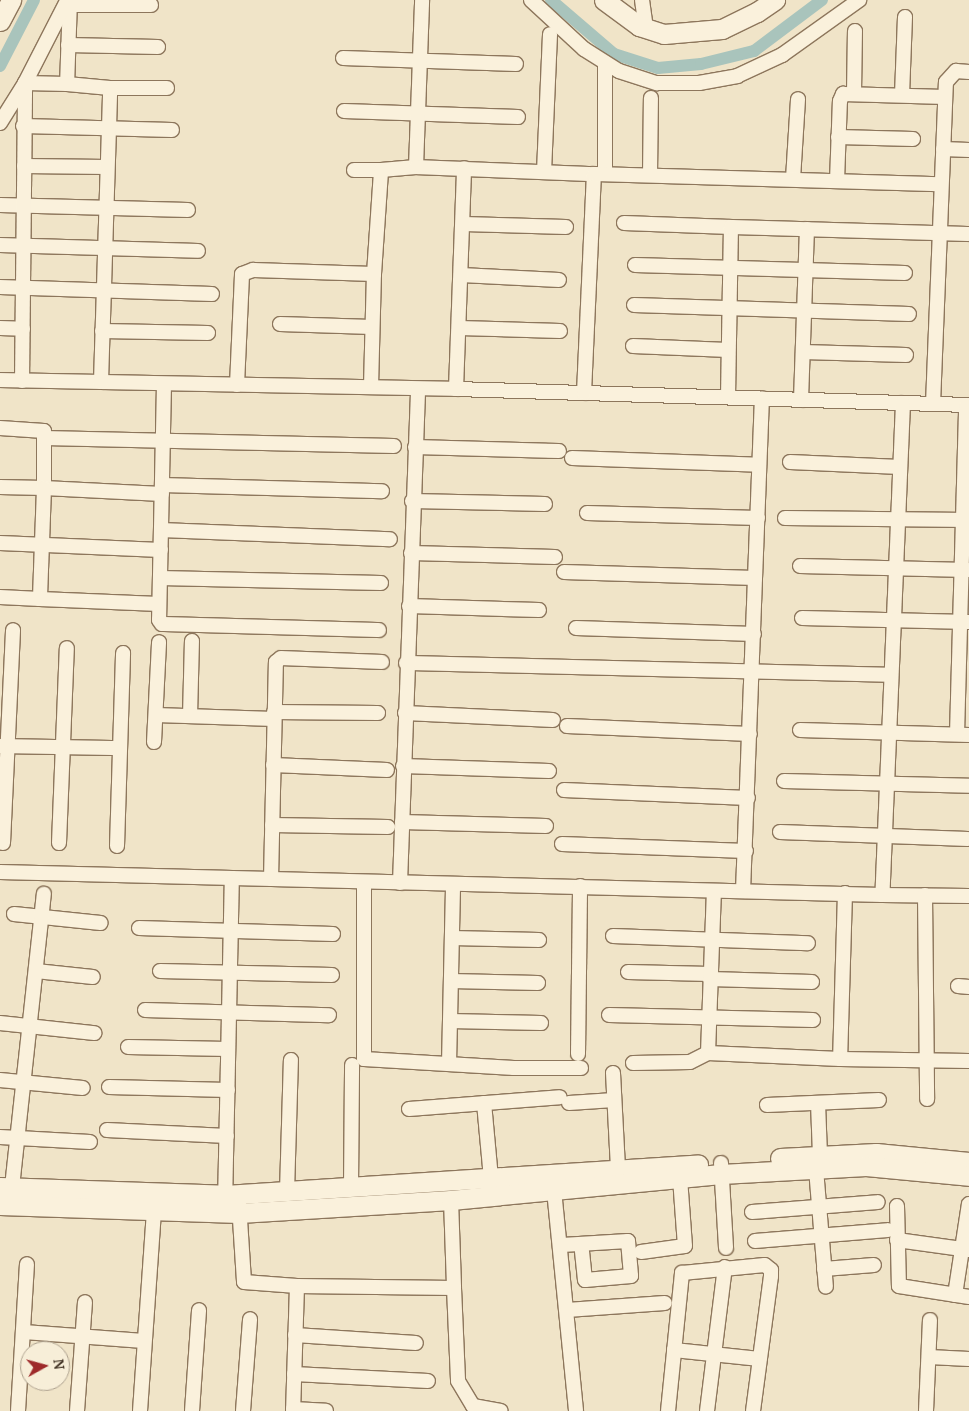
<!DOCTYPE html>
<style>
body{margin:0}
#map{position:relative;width:969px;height:1411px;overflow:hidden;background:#f0e4c8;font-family:"PT Serif",serif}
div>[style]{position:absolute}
.canal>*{height:12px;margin:-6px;padding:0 6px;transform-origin:6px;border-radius:6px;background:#a9c4bc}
.roads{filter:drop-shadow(1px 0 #8d765c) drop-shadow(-1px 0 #8d765c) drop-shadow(0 1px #8d765c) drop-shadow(0 -1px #8d765c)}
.street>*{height:14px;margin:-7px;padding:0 7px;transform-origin:7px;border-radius:7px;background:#faf1dc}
.secondary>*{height:19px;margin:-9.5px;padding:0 9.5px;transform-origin:9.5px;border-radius:9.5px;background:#faf1dc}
span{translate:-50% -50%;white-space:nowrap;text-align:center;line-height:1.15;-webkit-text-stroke:4px #f7eed8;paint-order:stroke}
.north{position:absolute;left:20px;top:1341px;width:50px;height:50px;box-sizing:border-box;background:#f7eed8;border:1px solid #ada18e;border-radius:50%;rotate:83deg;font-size:14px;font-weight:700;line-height:20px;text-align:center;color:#3d2e20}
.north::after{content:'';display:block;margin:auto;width:18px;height:22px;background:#9e2a2b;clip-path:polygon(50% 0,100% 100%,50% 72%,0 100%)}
</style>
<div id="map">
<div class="canal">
<i style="left:551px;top:0;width:83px;rotate:40.6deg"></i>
<i style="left:614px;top:54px;width:46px;rotate:17.7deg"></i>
<i style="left:658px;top:68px;width:43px;rotate:-5.3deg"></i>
<i style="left:701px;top:64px;width:55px;rotate:-13.8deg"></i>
<i style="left:754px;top:51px;width:85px;rotate:-36.9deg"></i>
<i style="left:0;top:66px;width:74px;rotate:-62.7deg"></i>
</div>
<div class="roads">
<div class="street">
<i style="left:70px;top:0;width:84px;rotate:92deg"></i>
<i style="left:67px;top:84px;width:43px;rotate:5.3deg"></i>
<i style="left:110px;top:88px;width:57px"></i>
<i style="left:531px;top:0;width:72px;rotate:42.8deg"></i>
<i style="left:584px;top:49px;width:41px;rotate:32.2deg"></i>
<i style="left:619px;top:71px;width:40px;rotate:18deg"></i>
<i style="left:657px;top:83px;width:42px"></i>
<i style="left:699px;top:83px;width:39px;rotate:-10deg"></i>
<i style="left:737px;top:76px;width:50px;rotate:-25deg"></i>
<i style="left:782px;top:55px;width:95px;rotate:-35.5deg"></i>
<i style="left:642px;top:0;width:29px;rotate:82deg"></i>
<i style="left:69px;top:5px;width:82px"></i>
<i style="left:68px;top:45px;width:90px;rotate:1.3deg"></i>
<i style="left:343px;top:58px;width:173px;rotate:2deg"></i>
<i style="left:854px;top:93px;width:62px;rotate:-89.1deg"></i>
<i style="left:902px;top:95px;width:78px;rotate:-87.8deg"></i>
<i style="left:344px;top:111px;width:174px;rotate:2deg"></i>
<i style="left:0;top:123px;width:47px;rotate:-58deg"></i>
<i style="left:25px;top:83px;width:92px;rotate:-62.9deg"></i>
<i style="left:23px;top:126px;width:149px;rotate:1.5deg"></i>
<i style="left:838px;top:137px;width:75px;rotate:1.5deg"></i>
<i style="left:943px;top:149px;width:26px;rotate:2deg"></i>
<i style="left:24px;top:166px;width:83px;rotate:0.7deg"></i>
<i style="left:416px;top:167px;width:167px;rotate:-87.9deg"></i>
<i style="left:354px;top:170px;width:27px"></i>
<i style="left:544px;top:172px;width:138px;rotate:-87.5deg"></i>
<i style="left:605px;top:173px;width:110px;rotate:-90deg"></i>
<i style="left:650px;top:175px;width:77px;rotate:-89.3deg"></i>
<i style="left:793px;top:179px;width:80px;rotate:-86.4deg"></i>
<i style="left:837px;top:181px;width:80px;rotate:-87.9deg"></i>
<i style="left:840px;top:101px;width:8px;rotate:-67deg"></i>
<i style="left:843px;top:94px;width:102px;rotate:1.7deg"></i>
<i style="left:0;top:205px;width:188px;rotate:1.5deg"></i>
<i style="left:624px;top:223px;width:107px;rotate:2.1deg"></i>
<i style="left:464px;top:224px;width:102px;rotate:1.7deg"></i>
<i style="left:0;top:245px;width:198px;rotate:1.7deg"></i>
<i style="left:635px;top:265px;width:270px;rotate:1.7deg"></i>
<i style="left:461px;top:275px;width:98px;rotate:2.9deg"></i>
<i style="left:0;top:287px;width:212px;rotate:1.9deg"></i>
<i style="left:634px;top:305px;width:275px;rotate:1.9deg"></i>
<i style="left:280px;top:324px;width:92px;rotate:1.9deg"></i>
<i style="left:0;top:328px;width:23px;rotate:2deg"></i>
<i style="left:459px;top:328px;width:101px;rotate:1.7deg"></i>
<i style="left:102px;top:331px;width:106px;rotate:1.1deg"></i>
<i style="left:633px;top:346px;width:95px;rotate:2.4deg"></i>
<i style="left:803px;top:352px;width:103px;rotate:1.7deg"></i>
<i style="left:0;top:380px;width:456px;rotate:1.1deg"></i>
<i style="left:456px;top:389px;width:513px;rotate:1.79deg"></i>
<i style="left:22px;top:381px;width:298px;rotate:-89.4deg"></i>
<i style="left:25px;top:83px;width:42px;rotate:1.4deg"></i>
<i style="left:101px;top:382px;width:294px;rotate:-88.2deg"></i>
<i style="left:164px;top:384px;width:236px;rotate:91.2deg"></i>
<i style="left:159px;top:620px;width:5px;rotate:53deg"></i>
<i style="left:162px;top:624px;width:217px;rotate:1.6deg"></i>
<i style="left:237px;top:385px;width:111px;rotate:-87.4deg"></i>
<i style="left:242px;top:274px;width:12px;rotate:-20deg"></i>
<i style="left:253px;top:270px;width:121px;rotate:1.9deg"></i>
<i style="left:371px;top:387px;width:113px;rotate:-88.5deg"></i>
<i style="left:374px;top:274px;width:104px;rotate:-86.1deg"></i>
<i style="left:381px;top:170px;width:35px;rotate:-5deg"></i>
<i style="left:416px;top:167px;width:178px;rotate:2.3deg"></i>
<i style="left:456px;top:389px;width:221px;rotate:-87.9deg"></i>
<i style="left:584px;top:393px;width:219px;rotate:-87.4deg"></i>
<i style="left:594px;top:174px;width:347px;rotate:1.7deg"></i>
<i style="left:728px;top:397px;width:170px;rotate:-89deg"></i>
<i style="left:731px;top:227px;width:238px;rotate:1.7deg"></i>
<i style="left:801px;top:400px;width:171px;rotate:-88deg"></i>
<i style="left:903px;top:403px;width:492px;rotate:92.4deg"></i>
<i style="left:882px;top:895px;width:87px;rotate:0.7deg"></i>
<i style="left:933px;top:404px;width:322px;rotate:-87.7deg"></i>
<i style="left:946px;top:82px;width:15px;rotate:-48deg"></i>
<i style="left:956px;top:71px;width:13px;rotate:4deg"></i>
<i style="left:0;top:428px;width:44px;rotate:3.9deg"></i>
<i style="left:44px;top:431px;width:57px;rotate:90deg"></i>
<i style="left:44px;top:488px;width:118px;rotate:2.9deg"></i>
<i style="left:44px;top:438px;width:350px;rotate:1.3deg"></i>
<i style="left:415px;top:447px;width:144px;rotate:1.6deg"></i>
<i style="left:572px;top:458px;width:187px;rotate:2.1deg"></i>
<i style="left:790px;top:462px;width:110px;rotate:2.6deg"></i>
<i style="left:162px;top:485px;width:220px;rotate:1.6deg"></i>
<i style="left:0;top:487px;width:44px;rotate:1.3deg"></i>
<i style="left:44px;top:488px;width:111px;rotate:92.1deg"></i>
<i style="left:40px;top:599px;width:119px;rotate:2.4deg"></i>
<i style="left:412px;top:501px;width:133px;rotate:1.3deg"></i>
<i style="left:587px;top:513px;width:171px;rotate:1.7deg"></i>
<i style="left:785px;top:518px;width:184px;rotate:0.6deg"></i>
<i style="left:161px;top:530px;width:229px;rotate:2.3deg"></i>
<i style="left:0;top:543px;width:161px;rotate:2.5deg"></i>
<i style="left:411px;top:553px;width:144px;rotate:1.6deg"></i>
<i style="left:800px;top:566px;width:168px;rotate:1.4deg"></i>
<i style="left:564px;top:572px;width:191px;rotate:1.8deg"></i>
<i style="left:160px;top:578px;width:221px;rotate:1.3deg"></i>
<i style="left:0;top:597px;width:40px;rotate:2.9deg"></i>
<i style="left:409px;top:606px;width:130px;rotate:1.8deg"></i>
<i style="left:802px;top:618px;width:167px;rotate:1.4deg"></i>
<i style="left:576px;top:628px;width:178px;rotate:1.9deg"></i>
<i style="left:406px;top:663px;width:485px;rotate:1.4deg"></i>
<i style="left:274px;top:712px;width:104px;rotate:0.6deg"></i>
<i style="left:405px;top:713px;width:148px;rotate:2.7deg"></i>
<i style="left:156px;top:715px;width:118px;rotate:1.9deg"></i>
<i style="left:190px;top:716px;width:75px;rotate:-88.5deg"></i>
<i style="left:567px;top:726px;width:183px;rotate:2.5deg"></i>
<i style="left:800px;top:730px;width:169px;rotate:1.7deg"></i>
<i style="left:957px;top:734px;width:329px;rotate:-88.4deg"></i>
<i style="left:154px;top:742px;width:100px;rotate:-87.1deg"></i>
<i style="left:0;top:746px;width:119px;rotate:1deg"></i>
<i style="left:273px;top:765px;width:114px;rotate:2.5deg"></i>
<i style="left:403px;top:766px;width:146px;rotate:2deg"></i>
<i style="left:784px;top:781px;width:185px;rotate:1.5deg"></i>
<i style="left:564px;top:790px;width:184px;rotate:2.5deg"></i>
<i style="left:402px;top:822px;width:144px;rotate:1.6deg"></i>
<i style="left:272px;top:825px;width:116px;rotate:1deg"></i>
<i style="left:780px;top:832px;width:188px;rotate:2.1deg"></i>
<i style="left:3px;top:843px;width:213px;rotate:-87.3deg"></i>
<i style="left:59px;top:843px;width:195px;rotate:-87.7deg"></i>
<i style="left:562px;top:844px;width:184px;rotate:2.2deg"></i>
<i style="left:117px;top:846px;width:193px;rotate:-88.2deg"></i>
<i style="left:0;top:872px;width:882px;rotate:1.49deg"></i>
<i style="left:271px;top:879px;width:217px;rotate:-88.7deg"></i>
<i style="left:276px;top:662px;width:6px;rotate:-39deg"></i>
<i style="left:281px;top:658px;width:101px;rotate:2.3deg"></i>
<i style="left:364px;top:883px;width:176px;rotate:90deg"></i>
<i style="left:364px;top:1059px;width:150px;rotate:3.4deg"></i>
<i style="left:514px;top:1068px;width:67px"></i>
<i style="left:400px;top:883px;width:494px;rotate:-87.9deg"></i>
<i style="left:743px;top:891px;width:493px;rotate:-87.8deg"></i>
<i style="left:845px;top:893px;width:166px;rotate:91.7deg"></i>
<i style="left:840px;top:1059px;width:129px;rotate:0.9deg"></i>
<i style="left:925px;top:895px;width:204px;rotate:89.4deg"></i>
<i style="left:14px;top:914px;width:87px;rotate:5.9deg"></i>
<i style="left:139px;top:928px;width:194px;rotate:1.8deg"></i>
<i style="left:613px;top:936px;width:195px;rotate:2.1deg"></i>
<i style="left:452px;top:938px;width:87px;rotate:1.3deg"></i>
<i style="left:36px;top:971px;width:57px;rotate:6deg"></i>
<i style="left:160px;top:971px;width:172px;rotate:1.3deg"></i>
<i style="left:628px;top:972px;width:82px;rotate:1.4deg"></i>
<i style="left:710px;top:979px;width:102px;rotate:1.7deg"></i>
<i style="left:451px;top:981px;width:87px;rotate:1.3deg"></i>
<i style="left:958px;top:986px;width:11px;rotate:5deg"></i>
<i style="left:145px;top:1010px;width:184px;rotate:1.6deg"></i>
<i style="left:609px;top:1015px;width:204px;rotate:1.4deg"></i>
<i style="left:450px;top:1021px;width:91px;rotate:1.3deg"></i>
<i style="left:0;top:1023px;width:95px;rotate:6.1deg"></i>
<i style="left:128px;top:1047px;width:100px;rotate:1.1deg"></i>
<i style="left:708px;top:1053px;width:162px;rotate:-87.9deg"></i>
<i style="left:578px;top:1054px;width:168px;rotate:-89.3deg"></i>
<i style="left:633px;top:1063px;width:57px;rotate:-1deg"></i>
<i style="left:690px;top:1062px;width:20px;rotate:-27deg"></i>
<i style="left:708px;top:1053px;width:132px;rotate:2.6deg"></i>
<i style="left:449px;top:1064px;width:180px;rotate:-88.7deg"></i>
<i style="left:613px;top:1073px;width:97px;rotate:87deg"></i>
<i style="left:0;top:1080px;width:83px;rotate:5.5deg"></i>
<i style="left:109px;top:1087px;width:119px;rotate:1.4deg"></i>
<i style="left:484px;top:1103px;width:75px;rotate:84.7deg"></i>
<i style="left:569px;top:1103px;width:45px;rotate:-3.8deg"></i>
<i style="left:818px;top:1103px;width:52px;rotate:87.8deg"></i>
<i style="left:767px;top:1105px;width:112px;rotate:-2.6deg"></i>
<i style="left:409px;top:1109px;width:151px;rotate:-4.5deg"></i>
<i style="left:107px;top:1130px;width:120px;rotate:2.9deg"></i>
<i style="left:0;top:1137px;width:90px;rotate:3.2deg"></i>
<i style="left:721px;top:1163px;width:85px;rotate:86.6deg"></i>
<i style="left:816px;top:1169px;width:118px;rotate:85.2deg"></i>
<i style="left:553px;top:1180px;width:232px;rotate:84.3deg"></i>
<i style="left:12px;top:1187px;width:295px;rotate:-83.8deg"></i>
<i style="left:351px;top:1187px;width:122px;rotate:-89.5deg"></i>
<i style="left:287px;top:1192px;width:132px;rotate:-88.3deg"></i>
<i style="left:451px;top:1200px;width:88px;rotate:88deg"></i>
<i style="left:239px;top:1204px;width:78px;rotate:86.3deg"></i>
<i style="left:244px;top:1282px;width:53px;rotate:4.3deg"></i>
<i style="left:297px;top:1286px;width:125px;rotate:91.8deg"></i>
<i style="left:225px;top:1205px;width:327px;rotate:-88.8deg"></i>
<i style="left:897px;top:1206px;width:80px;rotate:88.6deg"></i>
<i style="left:899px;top:1286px;width:71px;rotate:8.9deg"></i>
<i style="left:752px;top:1212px;width:126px;rotate:-4.5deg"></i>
<i style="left:897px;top:1240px;width:73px;rotate:7.9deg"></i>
<i style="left:755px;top:1241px;width:133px;rotate:-4.7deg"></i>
<i style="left:562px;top:1245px;width:66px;rotate:-3.5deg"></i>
<i style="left:628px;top:1241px;width:35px;rotate:85deg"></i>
<i style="left:631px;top:1276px;width:46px;rotate:175deg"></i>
<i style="left:585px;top:1280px;width:36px;rotate:-96deg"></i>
<i style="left:641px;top:1252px;width:44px;rotate:-7.8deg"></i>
<i style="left:685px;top:1246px;width:68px;rotate:-94.2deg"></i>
<i style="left:824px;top:1269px;width:50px;rotate:-4.6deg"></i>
<i style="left:297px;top:1286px;width:157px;rotate:0.7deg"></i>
<i style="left:454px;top:1288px;width:93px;rotate:87.5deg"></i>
<i style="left:458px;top:1381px;width:29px;rotate:59deg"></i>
<i style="left:473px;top:1406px;width:28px;rotate:10deg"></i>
<i style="left:955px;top:1295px;width:92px;rotate:-81.3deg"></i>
<i style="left:567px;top:1310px;width:98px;rotate:-4.1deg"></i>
<i style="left:24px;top:1332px;width:120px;rotate:4.3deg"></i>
<i style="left:295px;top:1335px;width:121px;rotate:3.8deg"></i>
<i style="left:674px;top:1350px;width:86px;rotate:6deg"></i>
<i style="left:929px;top:1357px;width:40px;rotate:2.9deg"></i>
<i style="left:294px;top:1374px;width:134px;rotate:3deg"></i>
<i style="left:293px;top:1409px;width:33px;rotate:3deg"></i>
<i style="left:18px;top:1411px;width:147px;rotate:-86.5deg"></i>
<i style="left:77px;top:1411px;width:109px;rotate:-85.8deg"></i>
<i style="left:140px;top:1411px;width:200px;rotate:-86deg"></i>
<i style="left:192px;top:1411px;width:101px;rotate:-86deg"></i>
<i style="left:243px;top:1411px;width:92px;rotate:-85.6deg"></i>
<i style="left:668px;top:1411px;width:139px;rotate:-84.2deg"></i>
<i style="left:682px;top:1273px;width:83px;rotate:-5.5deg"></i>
<i style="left:765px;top:1265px;width:8px;rotate:40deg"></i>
<i style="left:771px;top:1270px;width:6px;rotate:90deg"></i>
<i style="left:771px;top:1276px;width:136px;rotate:97.6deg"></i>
<i style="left:707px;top:1411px;width:145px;rotate:-82.9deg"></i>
<i style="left:926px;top:1411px;width:91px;rotate:-87.5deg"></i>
</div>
<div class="secondary">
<i style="left:604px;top:0;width:44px;rotate:36.6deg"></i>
<i style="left:639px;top:26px;width:26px;rotate:18deg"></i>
<i style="left:664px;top:34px;width:58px;rotate:-4.9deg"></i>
<i style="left:722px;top:29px;width:39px;rotate:-26deg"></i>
<i style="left:757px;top:12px;width:22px;rotate:-34deg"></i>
<i style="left:0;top:21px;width:24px;rotate:-62deg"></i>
<i style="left:780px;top:1158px;width:96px;rotate:-3deg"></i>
<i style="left:876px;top:1153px;width:93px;rotate:5.5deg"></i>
<i style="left:0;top:1187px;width:225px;rotate:2deg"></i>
<i style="left:225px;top:1195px;width:474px;rotate:-3.7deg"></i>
<i style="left:0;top:1205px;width:239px;rotate:1.9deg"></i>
<i style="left:239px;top:1213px;width:212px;rotate:-3.5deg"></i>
<i style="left:451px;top:1200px;width:271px;rotate:-5.5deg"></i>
<i style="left:721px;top:1174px;width:145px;rotate:-3.2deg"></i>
<i style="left:866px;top:1166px;width:103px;rotate:5.5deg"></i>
</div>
</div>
<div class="north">N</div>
</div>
